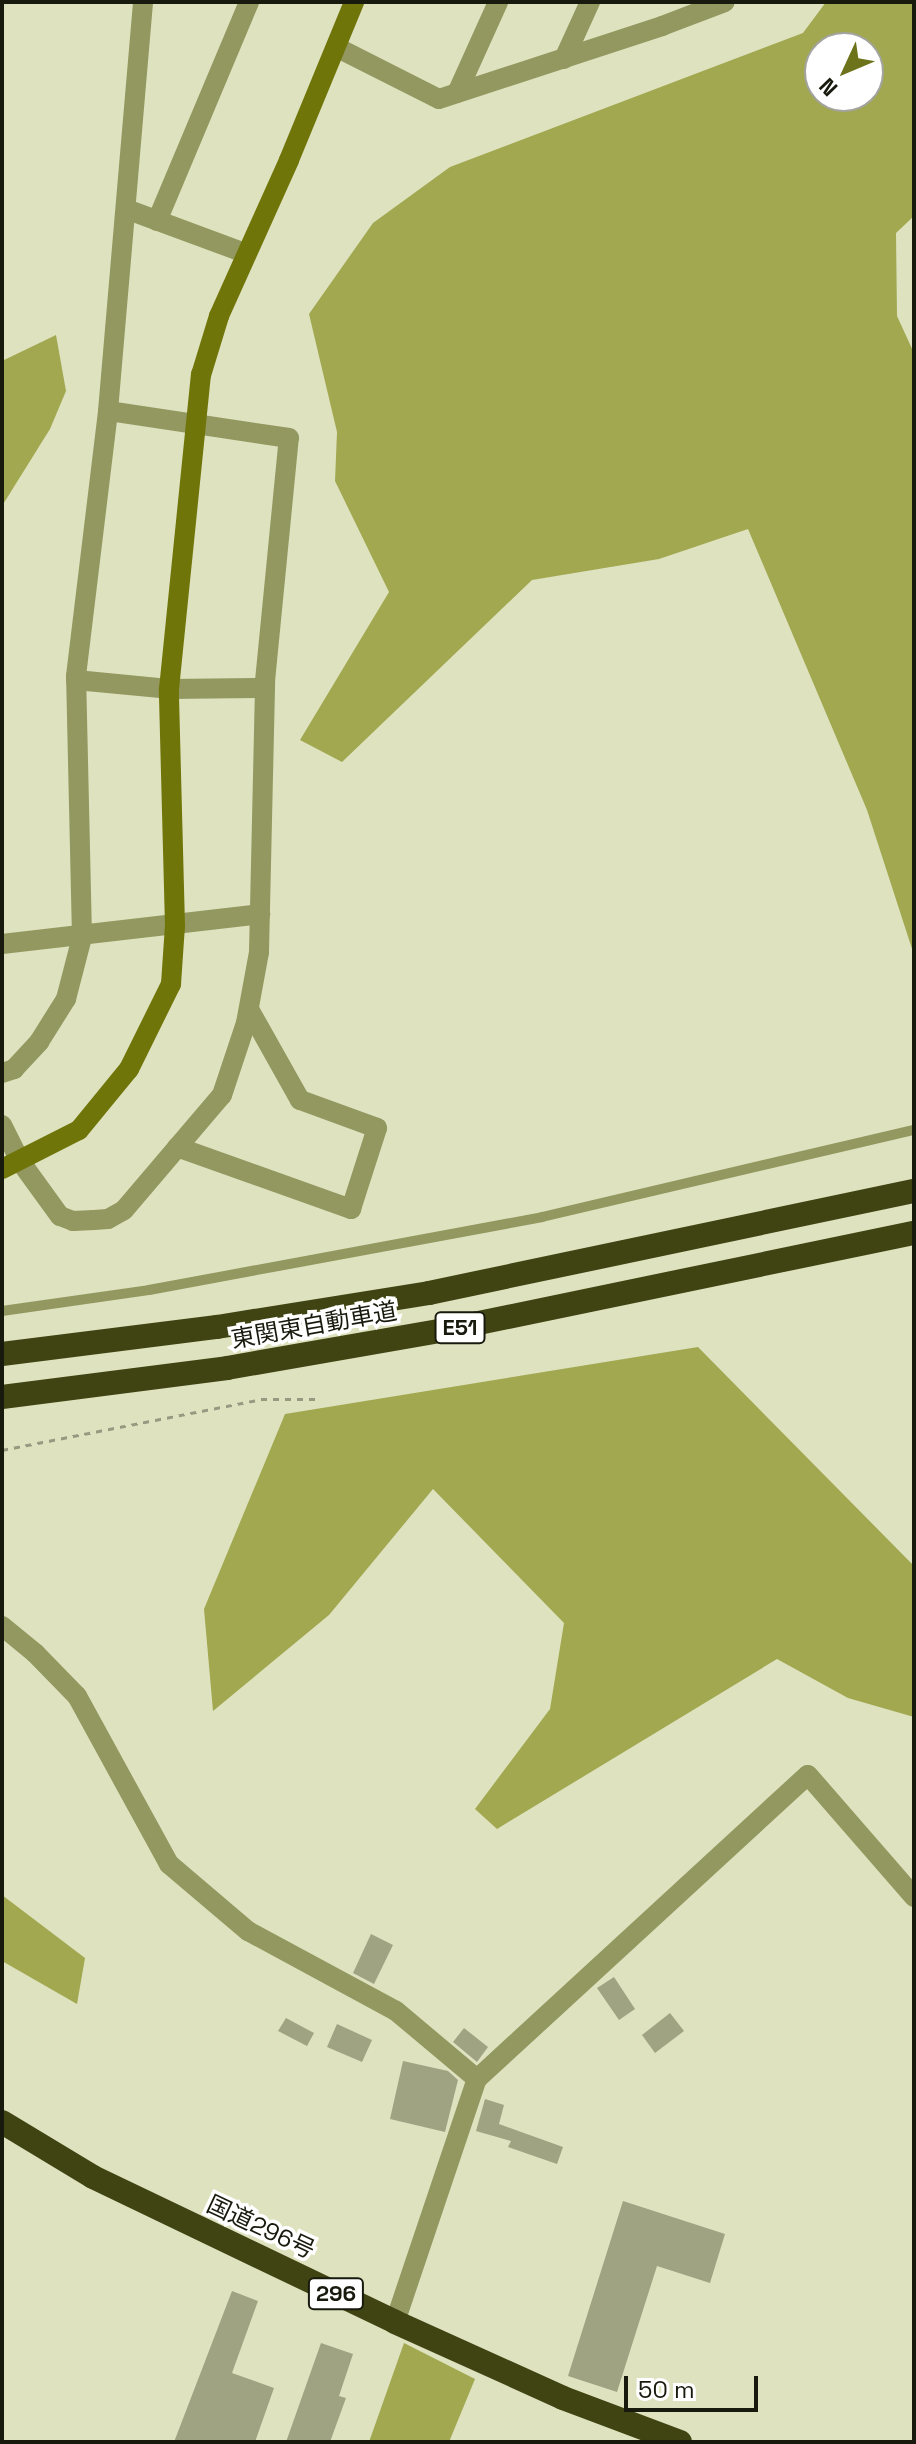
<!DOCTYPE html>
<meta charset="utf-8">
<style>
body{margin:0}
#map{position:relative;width:916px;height:2444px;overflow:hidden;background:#dee2bf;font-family:"Space Grotesk","Noto Sans JP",sans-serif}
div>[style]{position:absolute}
.forest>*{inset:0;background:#a1a850}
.building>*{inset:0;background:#9fa382}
.path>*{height:3px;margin-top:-1.5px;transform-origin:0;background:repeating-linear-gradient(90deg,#979a80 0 6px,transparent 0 12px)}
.lane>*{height:10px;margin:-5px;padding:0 5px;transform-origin:5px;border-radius:5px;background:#92985f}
.street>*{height:20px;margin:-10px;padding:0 10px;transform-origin:10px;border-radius:10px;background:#92985f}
.secondary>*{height:20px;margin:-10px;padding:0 10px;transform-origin:10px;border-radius:10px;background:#6f7508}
.highway>*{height:24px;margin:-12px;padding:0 12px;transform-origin:12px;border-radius:12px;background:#404312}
span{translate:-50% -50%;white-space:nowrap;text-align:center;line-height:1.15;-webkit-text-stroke:7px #fff;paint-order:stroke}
.shield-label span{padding:2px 6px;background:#fff;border:2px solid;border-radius:6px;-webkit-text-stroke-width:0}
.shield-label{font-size:22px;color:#191a0e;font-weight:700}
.street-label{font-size:24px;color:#191a0e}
.frame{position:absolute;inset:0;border:4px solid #191a0e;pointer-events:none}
.north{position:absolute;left:804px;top:32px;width:80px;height:80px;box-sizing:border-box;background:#fff;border:2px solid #a3a39f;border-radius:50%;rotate:226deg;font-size:22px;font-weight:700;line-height:32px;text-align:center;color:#191a0e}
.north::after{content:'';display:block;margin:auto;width:28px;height:36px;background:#6d731a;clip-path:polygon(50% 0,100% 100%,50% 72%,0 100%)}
.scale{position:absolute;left:624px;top:2376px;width:134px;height:36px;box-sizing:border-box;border:4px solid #191a0e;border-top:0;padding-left:10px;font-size:24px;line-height:28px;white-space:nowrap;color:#191a0e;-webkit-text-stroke:6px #fff;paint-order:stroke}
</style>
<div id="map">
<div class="forest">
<i style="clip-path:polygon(evenodd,826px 2px,914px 2px,914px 216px,896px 233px,897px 316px,914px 353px,914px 955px,867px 810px,748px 529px,659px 559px,532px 580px,342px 762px,300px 740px,389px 592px,335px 481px,337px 432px,309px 314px,373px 223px,450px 167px,803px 33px,826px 2px,820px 48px,868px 48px,868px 96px,820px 96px,820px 48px)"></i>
<i style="clip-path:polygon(56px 335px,66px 391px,50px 429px,2px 506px,2px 361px)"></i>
<i style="clip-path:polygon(698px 1347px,914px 1566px,914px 1717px,848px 1698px,777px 1659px,497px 1829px,475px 1809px,550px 1709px,564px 1623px,433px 1489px,329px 1615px,213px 1711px,204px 1609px,285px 1414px)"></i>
<i style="clip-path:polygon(2px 1895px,85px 1958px,77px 2004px,2px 1961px)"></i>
<i style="clip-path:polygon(404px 2343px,475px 2379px,449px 2442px,369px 2442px)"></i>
</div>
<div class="building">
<i style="clip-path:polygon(371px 1934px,393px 1945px,374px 1984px,353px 1973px)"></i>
<i style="clip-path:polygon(614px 1977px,635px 2009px,619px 2020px,597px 1988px)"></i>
<i style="clip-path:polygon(670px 2013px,684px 2031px,655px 2053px,642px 2035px)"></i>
<i style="clip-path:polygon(286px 2018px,314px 2033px,307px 2046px,278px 2031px)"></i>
<i style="clip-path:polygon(337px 2024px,372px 2040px,362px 2062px,327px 2047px)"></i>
<i style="clip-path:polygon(464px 2028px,488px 2047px,477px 2062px,453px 2042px)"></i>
<i style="clip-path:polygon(403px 2061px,448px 2071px,458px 2080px,445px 2132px,390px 2119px)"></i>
<i style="clip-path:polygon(485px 2099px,504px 2105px,499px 2124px,563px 2147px,557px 2164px,508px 2147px,511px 2141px,476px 2131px)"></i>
<i style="clip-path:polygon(623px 2201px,725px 2234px,710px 2283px,657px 2266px,617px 2392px,568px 2376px)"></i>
<i style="clip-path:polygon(232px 2291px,258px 2301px,232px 2373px,274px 2388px,255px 2442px,174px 2442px)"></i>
<i style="clip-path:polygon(321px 2343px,353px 2354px,339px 2396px,346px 2398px,330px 2442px,286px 2442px)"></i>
</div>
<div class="path">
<i style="left:2px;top:1450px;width:264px;rotate:-11.1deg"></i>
<i style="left:261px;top:1399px;width:54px"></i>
</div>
<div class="lane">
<i style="left:2px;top:1311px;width:148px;rotate:-8.1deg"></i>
<i style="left:149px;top:1290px;width:400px;rotate:-10.5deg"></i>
<i style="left:542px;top:1217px;width:382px;rotate:-13.2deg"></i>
</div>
<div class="street">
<i style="left:336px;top:47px;width:115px;rotate:26.8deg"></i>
<i style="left:439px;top:99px;width:235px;rotate:-18.1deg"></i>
<i style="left:662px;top:26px;width:67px;rotate:-20.9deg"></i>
<i style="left:564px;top:59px;width:63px;rotate:-65.5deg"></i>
<i style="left:457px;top:93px;width:100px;rotate:-65.7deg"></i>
<i style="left:126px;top:209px;width:127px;rotate:20.3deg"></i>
<i style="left:157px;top:221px;width:238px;rotate:-67.2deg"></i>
<i style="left:76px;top:680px;width:93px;rotate:5.5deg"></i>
<i style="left:169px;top:689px;width:96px;rotate:-0.6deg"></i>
<i style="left:2px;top:944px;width:260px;rotate:-6.6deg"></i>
<i style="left:2px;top:1073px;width:13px;rotate:-18deg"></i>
<i style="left:14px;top:1069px;width:37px;rotate:-47deg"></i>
<i style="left:39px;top:1042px;width:51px;rotate:-57.9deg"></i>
<i style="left:66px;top:999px;width:64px;rotate:-75.5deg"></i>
<i style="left:82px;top:937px;width:261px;rotate:-91.3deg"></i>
<i style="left:76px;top:676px;width:267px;rotate:-83.1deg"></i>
<i style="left:108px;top:411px;width:410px;rotate:-85.1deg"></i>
<i style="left:2px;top:1125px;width:40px;rotate:63.4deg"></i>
<i style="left:20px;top:1161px;width:68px;rotate:54deg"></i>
<i style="left:60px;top:1216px;width:14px;rotate:21deg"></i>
<i style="left:73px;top:1221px;width:21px;rotate:-3deg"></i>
<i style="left:94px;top:1220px;width:14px;rotate:-4deg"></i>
<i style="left:108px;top:1219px;width:18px;rotate:-29deg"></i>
<i style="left:124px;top:1210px;width:151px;rotate:-49.6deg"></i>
<i style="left:222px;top:1095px;width:76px;rotate:-71.6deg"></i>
<i style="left:246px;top:1023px;width:72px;rotate:-79.6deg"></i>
<i style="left:259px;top:952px;width:271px;rotate:-88.7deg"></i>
<i style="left:265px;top:681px;width:244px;rotate:-84.4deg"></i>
<i style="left:289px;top:438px;width:183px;rotate:-171.5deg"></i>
<i style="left:177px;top:1147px;width:185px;rotate:19.6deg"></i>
<i style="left:351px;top:1209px;width:85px;rotate:-72.2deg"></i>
<i style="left:377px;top:1128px;width:82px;rotate:-160deg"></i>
<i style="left:300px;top:1100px;width:104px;rotate:-119.3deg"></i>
<i style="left:2px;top:1626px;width:43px;rotate:39.3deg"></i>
<i style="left:35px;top:1653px;width:60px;rotate:45.7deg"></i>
<i style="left:77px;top:1696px;width:192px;rotate:61.3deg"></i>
<i style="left:169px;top:1864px;width:104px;rotate:40.3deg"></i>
<i style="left:248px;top:1931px;width:168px;rotate:28.4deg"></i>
<i style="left:396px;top:2011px;width:106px;rotate:40deg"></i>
<i style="left:395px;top:2322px;width:256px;rotate:-71.4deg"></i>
<i style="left:477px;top:2079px;width:449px;rotate:-42.6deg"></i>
<i style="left:808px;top:1775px;width:162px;rotate:49deg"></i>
</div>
<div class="secondary">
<i style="left:2px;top:1169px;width:86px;rotate:-26.9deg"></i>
<i style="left:79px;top:1130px;width:79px;rotate:-50.7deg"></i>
<i style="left:129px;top:1069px;width:95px;rotate:-63.7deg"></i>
<i style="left:171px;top:984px;width:58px;rotate:-86.1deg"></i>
<i style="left:175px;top:926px;width:237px;rotate:-91.5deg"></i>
<i style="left:169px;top:689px;width:316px;rotate:-84.2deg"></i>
<i style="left:201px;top:375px;width:62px;rotate:-73deg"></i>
<i style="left:219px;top:316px;width:171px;rotate:-65.8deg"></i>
<i style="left:289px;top:160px;width:171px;rotate:-67.6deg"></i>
</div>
<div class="highway">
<i style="left:2px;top:1354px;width:217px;rotate:-7.2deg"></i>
<i style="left:217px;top:1327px;width:215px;rotate:-9.1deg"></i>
<i style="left:429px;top:1293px;width:496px;rotate:-11.9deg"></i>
<i style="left:2px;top:1397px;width:227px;rotate:-7.3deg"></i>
<i style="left:227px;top:1368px;width:216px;rotate:-9.9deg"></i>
<i style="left:440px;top:1331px;width:484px;rotate:-11.7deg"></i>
<i style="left:2px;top:2122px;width:106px;rotate:31.1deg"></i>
<i style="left:93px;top:2177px;width:335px;rotate:25.6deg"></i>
<i style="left:395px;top:2322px;width:184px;rotate:24.3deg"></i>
<i style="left:563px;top:2398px;width:125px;rotate:20.6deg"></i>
</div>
<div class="shield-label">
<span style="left:460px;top:1328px">E51</span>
<span style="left:336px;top:2294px">296</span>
</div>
<div class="street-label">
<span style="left:314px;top:1325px;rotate:-10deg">東関東自動車道</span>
<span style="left:261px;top:2227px;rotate:25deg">国道296号</span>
</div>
<div class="frame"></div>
<div class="north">N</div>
<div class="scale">50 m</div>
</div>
